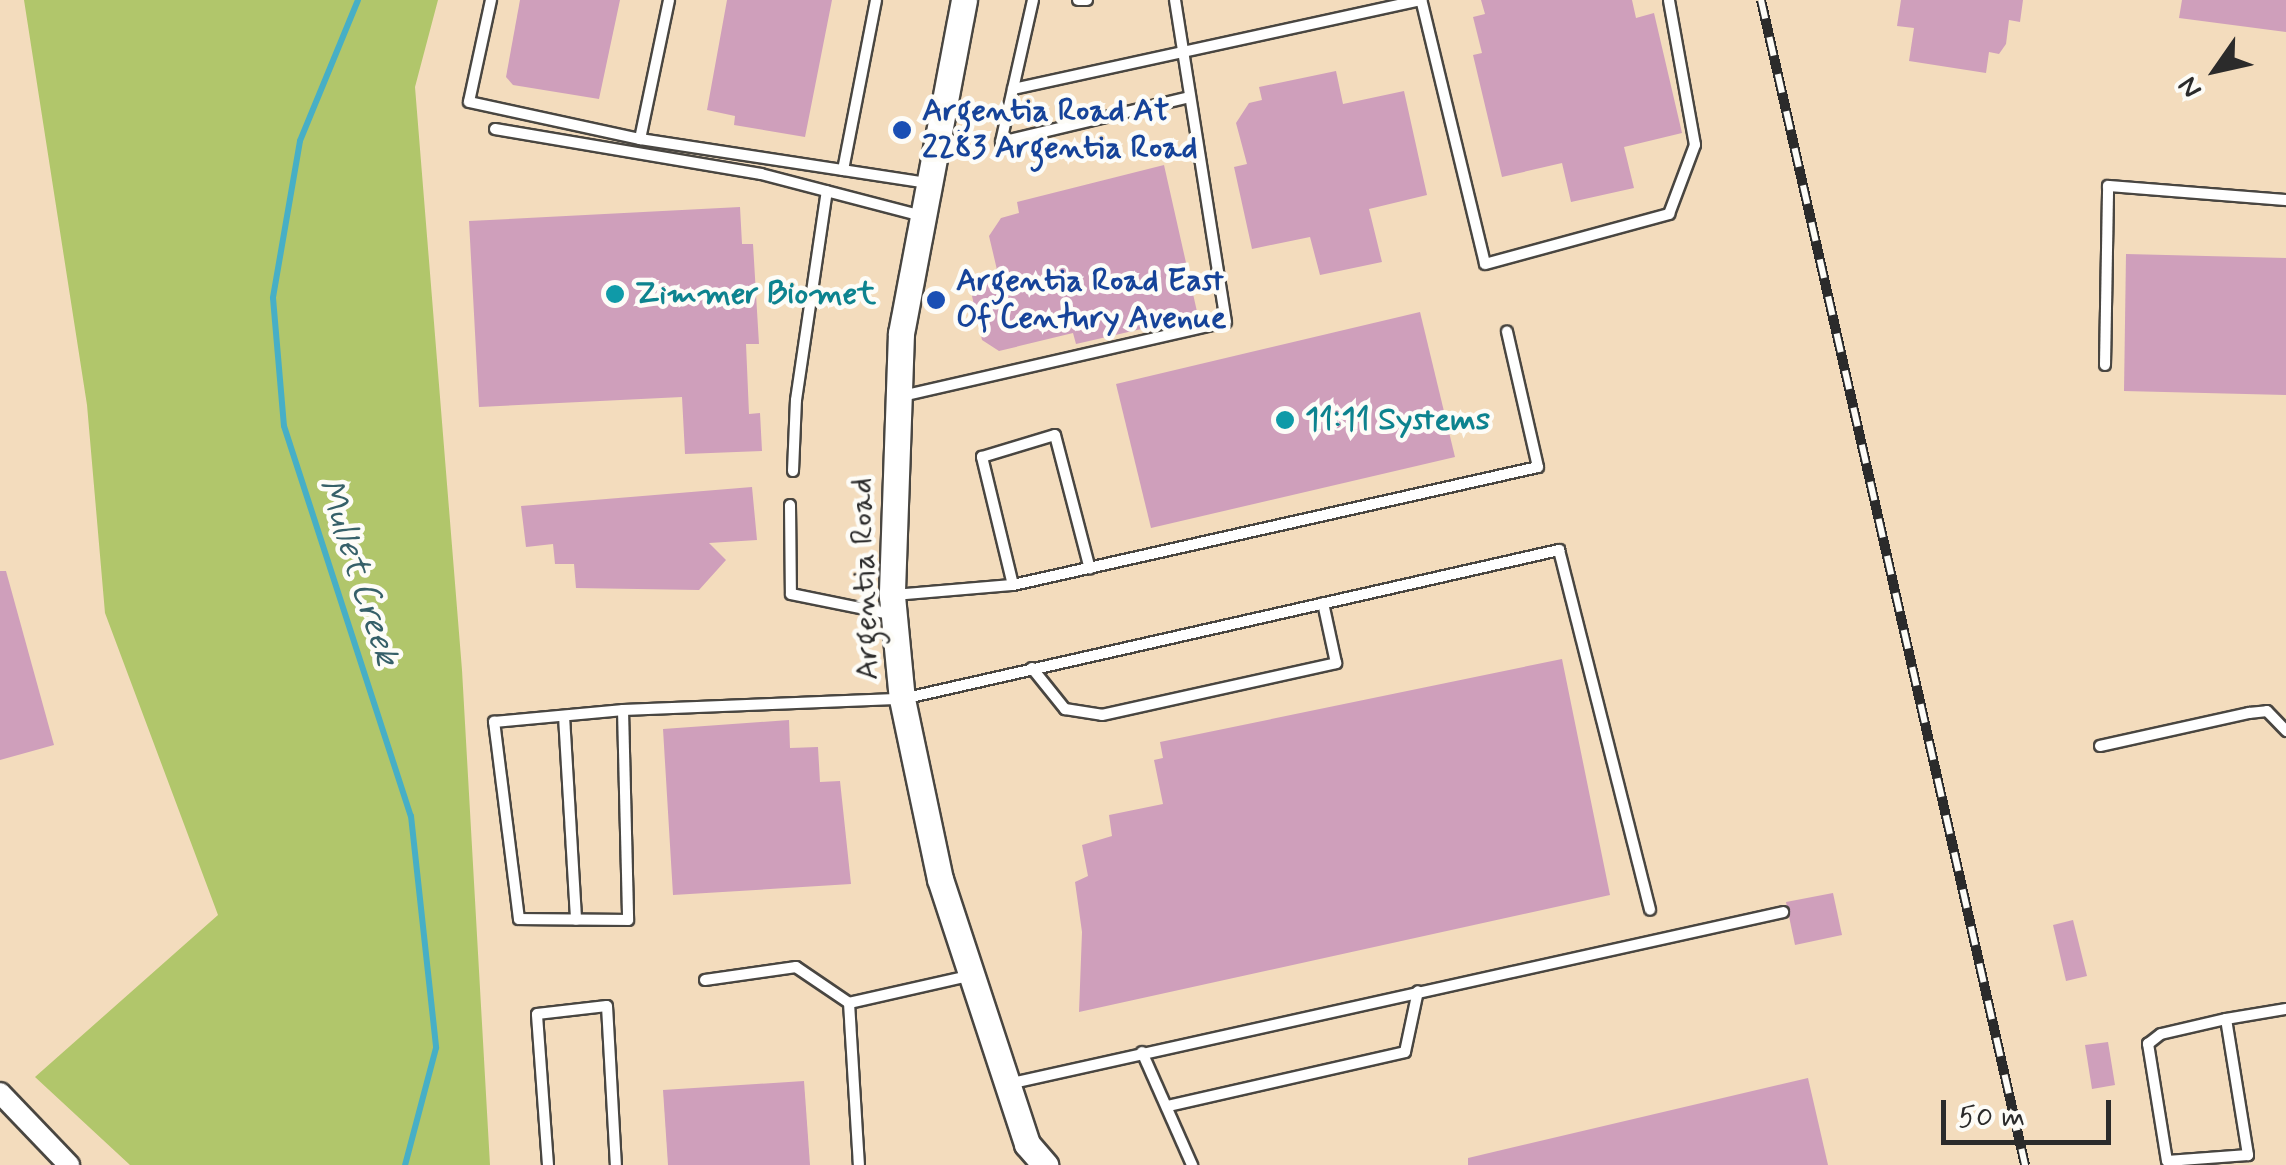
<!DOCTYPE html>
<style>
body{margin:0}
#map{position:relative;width:2286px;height:1165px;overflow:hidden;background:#f3dcbd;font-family:Mynerve,sans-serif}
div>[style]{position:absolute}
.green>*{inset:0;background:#b1c66b}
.stream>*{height:6px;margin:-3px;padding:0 3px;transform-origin:3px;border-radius:3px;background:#47afc6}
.building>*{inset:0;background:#cf9fbb}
.roads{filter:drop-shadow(2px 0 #494641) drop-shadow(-2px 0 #494641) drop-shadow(0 2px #494641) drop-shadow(0 -2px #494641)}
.service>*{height:10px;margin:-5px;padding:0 5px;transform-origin:5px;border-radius:5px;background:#fff}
.minor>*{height:20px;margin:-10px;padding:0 10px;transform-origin:10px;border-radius:10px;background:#fff}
.tertiary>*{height:25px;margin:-12.5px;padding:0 12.5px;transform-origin:12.5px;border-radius:12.5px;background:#fff}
.rail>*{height:10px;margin-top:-5px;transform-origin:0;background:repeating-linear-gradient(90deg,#fdfcf7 0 19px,#2b2b2b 0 38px);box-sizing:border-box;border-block:2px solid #2b2b2b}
.dots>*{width:28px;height:28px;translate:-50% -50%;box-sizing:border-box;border:5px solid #fdfcf7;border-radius:50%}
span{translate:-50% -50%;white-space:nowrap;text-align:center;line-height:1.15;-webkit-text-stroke:9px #fdfcf7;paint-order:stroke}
.transit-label{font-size:32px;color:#164399;font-weight:700}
.left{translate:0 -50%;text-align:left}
.culture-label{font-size:32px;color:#0d838f;font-weight:700}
.street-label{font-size:32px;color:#2b2b2b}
.water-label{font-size:35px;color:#366069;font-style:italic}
.north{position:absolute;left:2166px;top:20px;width:100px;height:100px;-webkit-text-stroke:8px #fdfcf7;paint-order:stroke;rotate:236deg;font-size:28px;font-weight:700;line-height:40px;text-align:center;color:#2b2b2b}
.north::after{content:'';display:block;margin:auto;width:35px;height:45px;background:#2b2b2b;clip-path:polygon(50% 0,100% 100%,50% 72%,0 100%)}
.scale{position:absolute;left:1941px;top:1100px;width:170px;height:45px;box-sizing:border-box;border:5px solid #2b2b2b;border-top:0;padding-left:12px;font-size:30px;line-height:35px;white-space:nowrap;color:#2b2b2b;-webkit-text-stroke:8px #fdfcf7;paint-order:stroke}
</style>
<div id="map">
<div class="green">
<i style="clip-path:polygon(24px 0,438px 0,415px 87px,462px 670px,490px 1165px,130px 1165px,35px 1077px,218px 915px,105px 613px,87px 405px)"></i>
</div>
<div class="stream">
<i style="left:358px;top:0;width:152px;rotate:112.4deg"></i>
<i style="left:300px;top:141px;width:159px;rotate:99.8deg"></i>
<i style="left:273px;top:298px;width:128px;rotate:85.1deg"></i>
<i style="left:284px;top:426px;width:410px;rotate:72deg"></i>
<i style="left:411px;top:816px;width:233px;rotate:83.8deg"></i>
<i style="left:436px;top:1048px;width:121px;rotate:104.8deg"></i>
</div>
<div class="building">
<i style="clip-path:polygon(520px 0,620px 0,599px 99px,513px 85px,506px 77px)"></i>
<i style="clip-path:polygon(727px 0,832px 0,805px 137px,734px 125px,735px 116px,707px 110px)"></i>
<i style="clip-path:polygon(1481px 0,1632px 0,1636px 18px,1654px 13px,1682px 133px,1624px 147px,1634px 188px,1571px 202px,1562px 163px,1502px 177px,1473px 55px,1482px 53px,1473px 17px,1485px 14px)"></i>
<i style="clip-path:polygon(1901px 0,2023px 0,2020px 22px,2009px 20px,2006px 44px,1999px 54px,1989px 52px,1986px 73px,1909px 61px,1914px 28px,1897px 26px)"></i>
<i style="clip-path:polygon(2182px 0,2286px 0,2286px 32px,2179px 18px)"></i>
<i style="clip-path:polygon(1336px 71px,1343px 104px,1404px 91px,1427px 195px,1369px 209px,1382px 262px,1320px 275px,1310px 237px,1252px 249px,1234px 167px,1247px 164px,1236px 123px,1249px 103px,1262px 100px,1259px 87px)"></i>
<i style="clip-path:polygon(1164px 165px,1198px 316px,1076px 344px,1073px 333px,999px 351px,982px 340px,972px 296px,982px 279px,998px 274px,989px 236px,1001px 218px,1019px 213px,1017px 202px)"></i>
<i style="clip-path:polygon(740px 207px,742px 244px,753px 244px,759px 344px,746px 344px,749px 414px,760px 413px,762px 451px,685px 454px,682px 397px,479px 407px,469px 221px)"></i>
<i style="clip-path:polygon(2126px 254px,2286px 258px,2286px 395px,2124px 391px)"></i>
<i style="clip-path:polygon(1420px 312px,1455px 457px,1151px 528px,1116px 384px)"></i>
<i style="clip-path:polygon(752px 487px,757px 540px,709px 543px,726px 560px,699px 590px,576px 588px,574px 564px,555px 564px,553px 544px,526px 547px,521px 506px)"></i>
<i style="clip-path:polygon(0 571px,6px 571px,54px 745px,0 760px)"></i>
<i style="clip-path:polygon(1562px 659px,1610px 895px,1079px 1012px,1082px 932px,1075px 882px,1088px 876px,1082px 845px,1112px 836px,1109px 815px,1163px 804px,1154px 760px,1163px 758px,1160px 742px)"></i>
<i style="clip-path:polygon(789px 720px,790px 748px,818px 747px,820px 782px,840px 781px,851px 884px,673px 895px,663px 729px)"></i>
<i style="clip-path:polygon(1833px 893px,1842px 935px,1795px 945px,1786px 902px)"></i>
<i style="clip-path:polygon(2073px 920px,2087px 976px,2066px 981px,2053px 925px)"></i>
<i style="clip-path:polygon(2108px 1042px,2115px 1085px,2092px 1089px,2085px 1045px)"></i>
<i style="clip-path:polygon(1808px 1078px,1828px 1165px,1468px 1165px,1468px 1158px)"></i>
<i style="clip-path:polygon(804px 1081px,810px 1165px,668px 1165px,663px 1090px)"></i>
</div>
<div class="roads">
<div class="service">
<i style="left:491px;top:0;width:104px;rotate:102.2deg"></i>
<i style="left:469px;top:102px;width:175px;rotate:12.2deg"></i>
<i style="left:640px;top:139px;width:290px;rotate:8.7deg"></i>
<i style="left:1033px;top:0;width:146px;rotate:102.7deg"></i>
<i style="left:1001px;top:142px;width:194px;rotate:-13.4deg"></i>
<i style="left:1078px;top:0;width:9px"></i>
<i style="left:1422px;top:3px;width:268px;rotate:76.4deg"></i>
<i style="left:1485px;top:264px;width:191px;rotate:-15.2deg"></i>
<i style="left:1669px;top:214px;width:74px;rotate:-69.4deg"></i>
<i style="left:1695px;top:145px;width:147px;rotate:-100.2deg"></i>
<i style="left:1013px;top:89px;width:418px;rotate:-12.3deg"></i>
<i style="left:495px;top:129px;width:270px;rotate:9.6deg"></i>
<i style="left:761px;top:174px;width:166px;rotate:14.6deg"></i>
<i style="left:640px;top:139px;width:142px;rotate:-78.2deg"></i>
<i style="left:843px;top:170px;width:173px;rotate:-79deg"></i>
<i style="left:2105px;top:365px;width:179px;rotate:-89deg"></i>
<i style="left:2108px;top:186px;width:179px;rotate:4.5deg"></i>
<i style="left:902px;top:396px;width:332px;rotate:-12.9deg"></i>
<i style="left:1226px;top:322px;width:326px;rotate:-99deg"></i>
<i style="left:793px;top:471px;width:71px;rotate:-87.6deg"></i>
<i style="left:796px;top:400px;width:211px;rotate:-81.6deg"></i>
<i style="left:790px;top:505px;width:89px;rotate:89.4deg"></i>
<i style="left:791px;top:594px;width:105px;rotate:11.5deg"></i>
<i style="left:1013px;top:585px;width:132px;rotate:-103.6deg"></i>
<i style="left:982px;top:457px;width:76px;rotate:-16.8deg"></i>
<i style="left:1055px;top:435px;width:138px;rotate:75.4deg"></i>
<i style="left:893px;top:595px;width:120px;rotate:-4.8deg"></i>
<i style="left:1013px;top:585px;width:538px;rotate:-12.67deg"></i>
<i style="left:1538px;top:467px;width:139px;rotate:-102.9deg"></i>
<i style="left:1032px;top:668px;width:53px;rotate:51.2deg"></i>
<i style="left:1065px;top:709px;width:37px;rotate:9deg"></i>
<i style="left:1102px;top:715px;width:240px;rotate:-12.5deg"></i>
<i style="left:1336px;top:663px;width:61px;rotate:-102.2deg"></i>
<i style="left:623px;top:710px;width:210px;rotate:88.6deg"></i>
<i style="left:628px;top:920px;width:109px;rotate:-179.5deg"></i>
<i style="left:519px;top:919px;width:199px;rotate:-97.2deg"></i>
<i style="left:494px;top:722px;width:130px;rotate:-5.3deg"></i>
<i style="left:623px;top:710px;width:279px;rotate:-2.3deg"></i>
<i style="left:902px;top:699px;width:674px;rotate:-12.78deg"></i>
<i style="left:1559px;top:550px;width:371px;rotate:75.8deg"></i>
<i style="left:564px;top:716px;width:204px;rotate:86.6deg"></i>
<i style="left:2100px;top:746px;width:153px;rotate:-12.5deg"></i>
<i style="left:2249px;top:713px;width:18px;rotate:-6deg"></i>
<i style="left:2267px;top:711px;width:28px;rotate:46deg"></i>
<i style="left:705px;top:980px;width:92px;rotate:-8.1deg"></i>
<i style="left:796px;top:967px;width:64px;rotate:34.2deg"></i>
<i style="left:849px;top:1003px;width:123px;rotate:-12.7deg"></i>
<i style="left:849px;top:1003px;width:162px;rotate:86.5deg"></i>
<i style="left:2226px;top:1019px;width:138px;rotate:80.8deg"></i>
<i style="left:2248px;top:1155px;width:81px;rotate:175.8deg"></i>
<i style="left:2167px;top:1161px;width:119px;rotate:-99.2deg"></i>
<i style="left:2148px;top:1044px;width:16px;rotate:-38deg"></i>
<i style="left:2161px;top:1034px;width:67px;rotate:-13deg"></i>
<i style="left:2226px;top:1019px;width:61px;rotate:-9.5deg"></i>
<i style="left:1142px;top:1052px;width:124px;rotate:66.1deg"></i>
<i style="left:1008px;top:1084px;width:794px;rotate:-12.51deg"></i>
<i style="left:1168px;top:1106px;width:243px;rotate:-12.8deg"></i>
<i style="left:1405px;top:1052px;width:62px;rotate:-78deg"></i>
<i style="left:548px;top:1165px;width:151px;rotate:-94.2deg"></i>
<i style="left:537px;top:1014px;width:70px;rotate:-6.5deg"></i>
<i style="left:607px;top:1006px;width:159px;rotate:86.8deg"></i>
</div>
<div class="minor">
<i style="left:0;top:1093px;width:100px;rotate:46.2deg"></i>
</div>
<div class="tertiary">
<i style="left:964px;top:0;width:339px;rotate:100.7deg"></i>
<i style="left:901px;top:333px;width:263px;rotate:92deg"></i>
<i style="left:892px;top:596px;width:103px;rotate:84.5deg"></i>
<i style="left:902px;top:699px;width:184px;rotate:78.1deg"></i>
<i style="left:940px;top:879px;width:279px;rotate:71.8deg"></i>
<i style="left:1027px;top:1144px;width:28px;rotate:49deg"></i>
</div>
</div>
<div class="rail">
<i style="left:1761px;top:0;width:1195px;rotate:77.23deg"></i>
</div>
<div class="dots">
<i style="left:902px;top:130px;background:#1a4fb4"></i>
<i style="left:615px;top:294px;background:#0f9aa8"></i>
<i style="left:936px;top:300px;background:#1a4fb4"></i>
<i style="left:1285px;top:420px;background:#0f9aa8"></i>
</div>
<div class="transit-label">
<span class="left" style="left:922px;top:130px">Argentia Road At<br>2283 Argentia Road</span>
<span class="left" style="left:956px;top:300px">Argentia Road East<br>Of Century Avenue</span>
</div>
<div class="culture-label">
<span class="left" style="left:635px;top:294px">Zimmer Biomet</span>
<span class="left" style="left:1305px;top:420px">11:11 Systems</span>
</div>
<div class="street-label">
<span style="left:865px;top:579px;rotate:-92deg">Argentia Road</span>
</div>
<div class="water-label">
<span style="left:358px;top:572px;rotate:72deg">Mullet Creek</span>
</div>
<div class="north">N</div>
<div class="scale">50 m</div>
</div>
